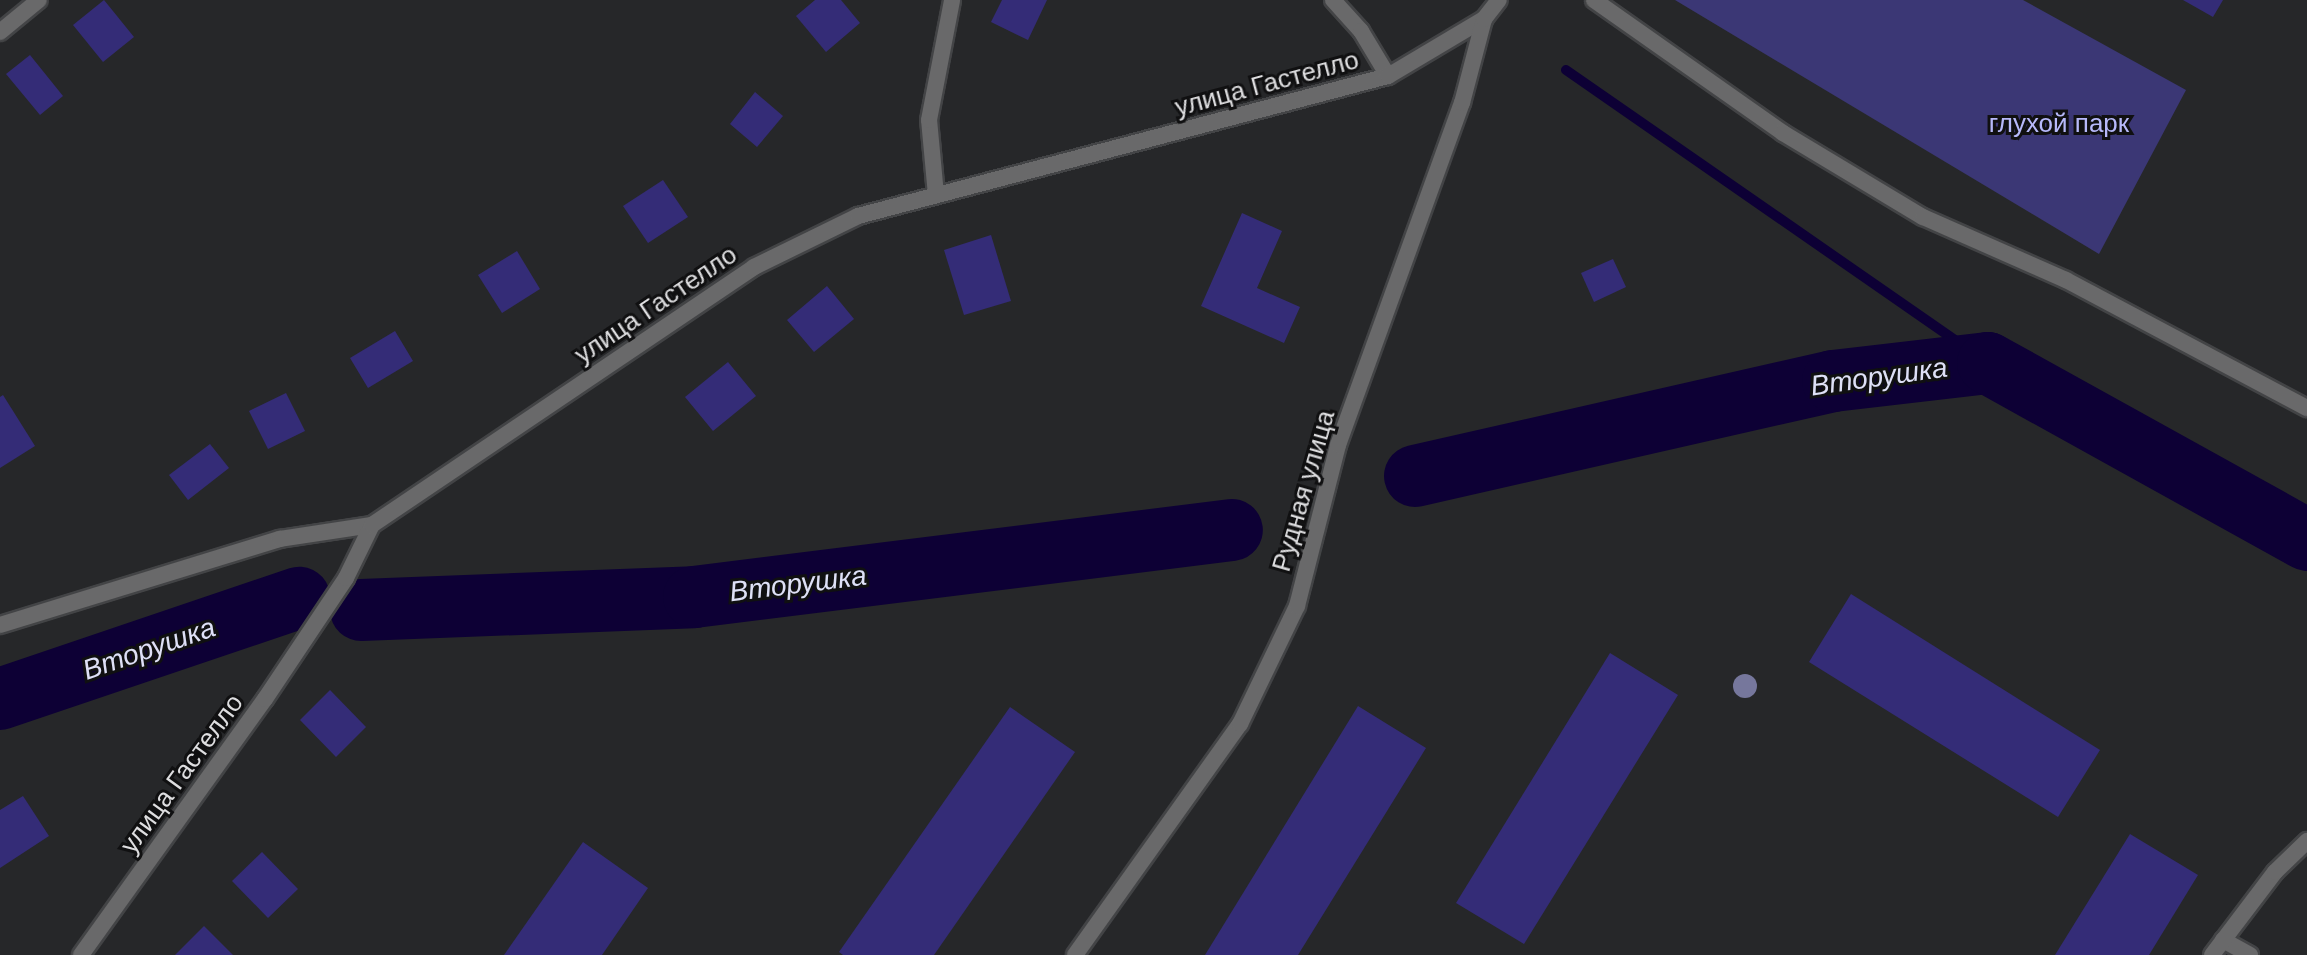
<!DOCTYPE html>
<meta charset="utf-8">
<style>
body{margin:0}
#map{position:relative;width:2307px;height:955px;overflow:hidden;background:#262729;font-family:Helvetica,sans-serif}
div>[style]{position:absolute}
.green>*{inset:0;background:#3b3775}
.stream>*{height:10px;margin:-5px;padding:0 5px;transform-origin:5px;border-radius:5px;background:#0d0035}
.river>*{height:62px;margin:-31px;padding:0 31px;transform-origin:31px;border-radius:31px;background:#0d0035}
.building>*{inset:0;background:#342c77}
.roads{filter:drop-shadow(2px 0 #434446) drop-shadow(-2px 0 #434446) drop-shadow(0 2px #434446) drop-shadow(0 -2px #434446)}
.service>*{height:16px;margin:-8px;padding:0 8px;transform-origin:8px;border-radius:8px;background:#69696a}
.minor>*{height:16px;margin:-8px;padding:0 8px;transform-origin:8px;border-radius:8px;background:#69696a}
.trees>*{width:24px;height:24px;margin:-12px;border-radius:50%;background:#76779c}
span{translate:-50% -50%;white-space:nowrap;text-align:center;line-height:1.15;-webkit-text-stroke:6px #101011;paint-order:stroke}
.street-label{font-size:26px;color:#dedee0}
.park-label{font-size:26px;color:#b7b9fa}
.water-label{font-size:28px;color:#dee0f6;font-style:italic}
</style>
<div id="map">
<div class="green">
<i style="clip-path:polygon(1675px 0,2023px 0,2186px 90px,2099px 254px)"></i>
</div>
<div class="stream">
<i style="left:1566px;top:70px;width:514px;rotate:34.77deg"></i>
</div>
<div class="river">
<i style="left:1415px;top:476px;width:429px;rotate:-12.8deg"></i>
<i style="left:1833px;top:381px;width:156px;rotate:-6.6deg"></i>
<i style="left:1988px;top:363px;width:365px;rotate:29deg"></i>
<i style="left:361px;top:610px;width:333px;rotate:-2.2deg"></i>
<i style="left:694px;top:597px;width:542px;rotate:-7.1deg"></i>
<i style="left:0;top:699px;width:316px;rotate:-18.7deg"></i>
</div>
<div class="building">
<i style="clip-path:polygon(104px 0,134px 37px,103px 62px,73px 25px)"></i>
<i style="clip-path:polygon(815px 0,841px 0,860px 23px,826px 52px,796px 16px)"></i>
<i style="clip-path:polygon(1002px 0,1047px 0,1028px 40px,991px 22px)"></i>
<i style="clip-path:polygon(2183px 0,2223px 0,2213px 17px)"></i>
<i style="clip-path:polygon(30px 55px,63px 96px,40px 115px,6px 74px)"></i>
<i style="clip-path:polygon(755px 92px,783px 116px,757px 147px,730px 124px)"></i>
<i style="clip-path:polygon(663px 180px,688px 217px,648px 243px,623px 206px)"></i>
<i style="clip-path:polygon(1242px 213px,1282px 231px,1257px 288px,1300px 307px,1284px 343px,1201px 306px)"></i>
<i style="clip-path:polygon(991px 235px,1011px 301px,964px 315px,944px 250px)"></i>
<i style="clip-path:polygon(517px 251px,540px 289px,502px 313px,478px 275px)"></i>
<i style="clip-path:polygon(1613px 259px,1626px 287px,1594px 302px,1581px 273px)"></i>
<i style="clip-path:polygon(827px 286px,854px 319px,814px 352px,787px 320px)"></i>
<i style="clip-path:polygon(395px 331px,413px 361px,368px 388px,350px 358px)"></i>
<i style="clip-path:polygon(728px 362px,756px 396px,713px 431px,685px 397px)"></i>
<i style="clip-path:polygon(286px 393px,305px 431px,268px 449px,249px 411px)"></i>
<i style="clip-path:polygon(3px 395px,35px 446px,0 468px,0 397px)"></i>
<i style="clip-path:polygon(210px 444px,229px 468px,188px 500px,169px 475px)"></i>
<i style="clip-path:polygon(1851px 594px,2100px 750px,2058px 817px,1809px 662px)"></i>
<i style="clip-path:polygon(1610px 653px,1678px 695px,1524px 944px,1456px 903px)"></i>
<i style="clip-path:polygon(330px 690px,366px 727px,336px 757px,300px 720px)"></i>
<i style="clip-path:polygon(1358px 706px,1426px 748px,1298px 955px,1205px 955px)"></i>
<i style="clip-path:polygon(1010px 707px,1075px 752px,934px 955px,843px 955px,839px 952px)"></i>
<i style="clip-path:polygon(23px 796px,49px 836px,0 868px,0 810px)"></i>
<i style="clip-path:polygon(2130px 834px,2198px 875px,2149px 955px,2055px 955px)"></i>
<i style="clip-path:polygon(583px 842px,648px 888px,602px 955px,504px 955px)"></i>
<i style="clip-path:polygon(262px 852px,298px 889px,268px 918px,232px 881px)"></i>
<i style="clip-path:polygon(204px 926px,233px 955px,175px 955px)"></i>
</div>
<div class="roads">
<div class="service">
<i style="left:1333px;top:0;width:42px;rotate:47.9deg"></i>
<i style="left:1361px;top:31px;width:52px;rotate:59deg"></i>
<i style="left:1594px;top:0;width:231px;rotate:35.1deg"></i>
<i style="left:1783px;top:133px;width:163px;rotate:31deg"></i>
<i style="left:1923px;top:217px;width:156px;rotate:23.8deg"></i>
<i style="left:2066px;top:280px;width:273px;rotate:28deg"></i>
<i style="left:2223px;top:940px;width:31px;rotate:29deg"></i>
<i style="left:2212px;top:955px;width:104px;rotate:-52.8deg"></i>
<i style="left:2275px;top:872px;width:45px;rotate:-44.1deg"></i>
</div>
<div class="minor">
<i style="left:0;top:32px;width:50px;rotate:-39.4deg"></i>
<i style="left:936px;top:195px;width:75px;rotate:-95.3deg"></i>
<i style="left:929px;top:120px;width:122px;rotate:-79.1deg"></i>
<i style="left:0;top:625px;width:293px;rotate:-17.1deg"></i>
<i style="left:280px;top:539px;width:93px;rotate:-8.7deg"></i>
<i style="left:81px;top:955px;width:315px;rotate:-54.3deg"></i>
<i style="left:265px;top:699px;width:146px;rotate:-56.2deg"></i>
<i style="left:346px;top:578px;width:59px;rotate:-63.9deg"></i>
<i style="left:372px;top:525px;width:461px;rotate:-34deg"></i>
<i style="left:754px;top:267px;width:116px;rotate:-26.1deg"></i>
<i style="left:858px;top:216px;width:548px;rotate:-14.8deg"></i>
<i style="left:1388px;top:76px;width:112px;rotate:-30.7deg"></i>
<i style="left:1075px;top:955px;width:284px;rotate:-54.5deg"></i>
<i style="left:1240px;top:724px;width:131px;rotate:-64.2deg"></i>
<i style="left:1297px;top:606px;width:166px;rotate:-75.7deg"></i>
<i style="left:1338px;top:445px;width:364px;rotate:-70.1deg"></i>
<i style="left:1462px;top:103px;width:87px;rotate:-75.3deg"></i>
<i style="left:1484px;top:19px;width:24px;rotate:-52deg"></i>
</div>
</div>
<div class="trees">
<i style="left:1745px;top:686px"></i>
</div>
<div class="street-label">
<span style="left:1267px;top:84px;rotate:-15deg">улица Гастелло</span>
<span style="left:656px;top:305px;rotate:-34deg">улица Гастелло</span>
<span style="left:1304px;top:491px;rotate:-74deg">Рудная улица</span>
<span style="left:182px;top:774px;rotate:-54deg">улица Гастелло</span>
</div>
<div class="park-label">
<span style="left:2059px;top:124px">глухой парк</span>
</div>
<div class="water-label">
<span style="left:1879px;top:377px;rotate:-8deg">Вторушка</span>
<span style="left:798px;top:584px;rotate:-7deg">Вторушка</span>
<span style="left:149px;top:649px;rotate:-19deg">Вторушка</span>
</div>
</div>
